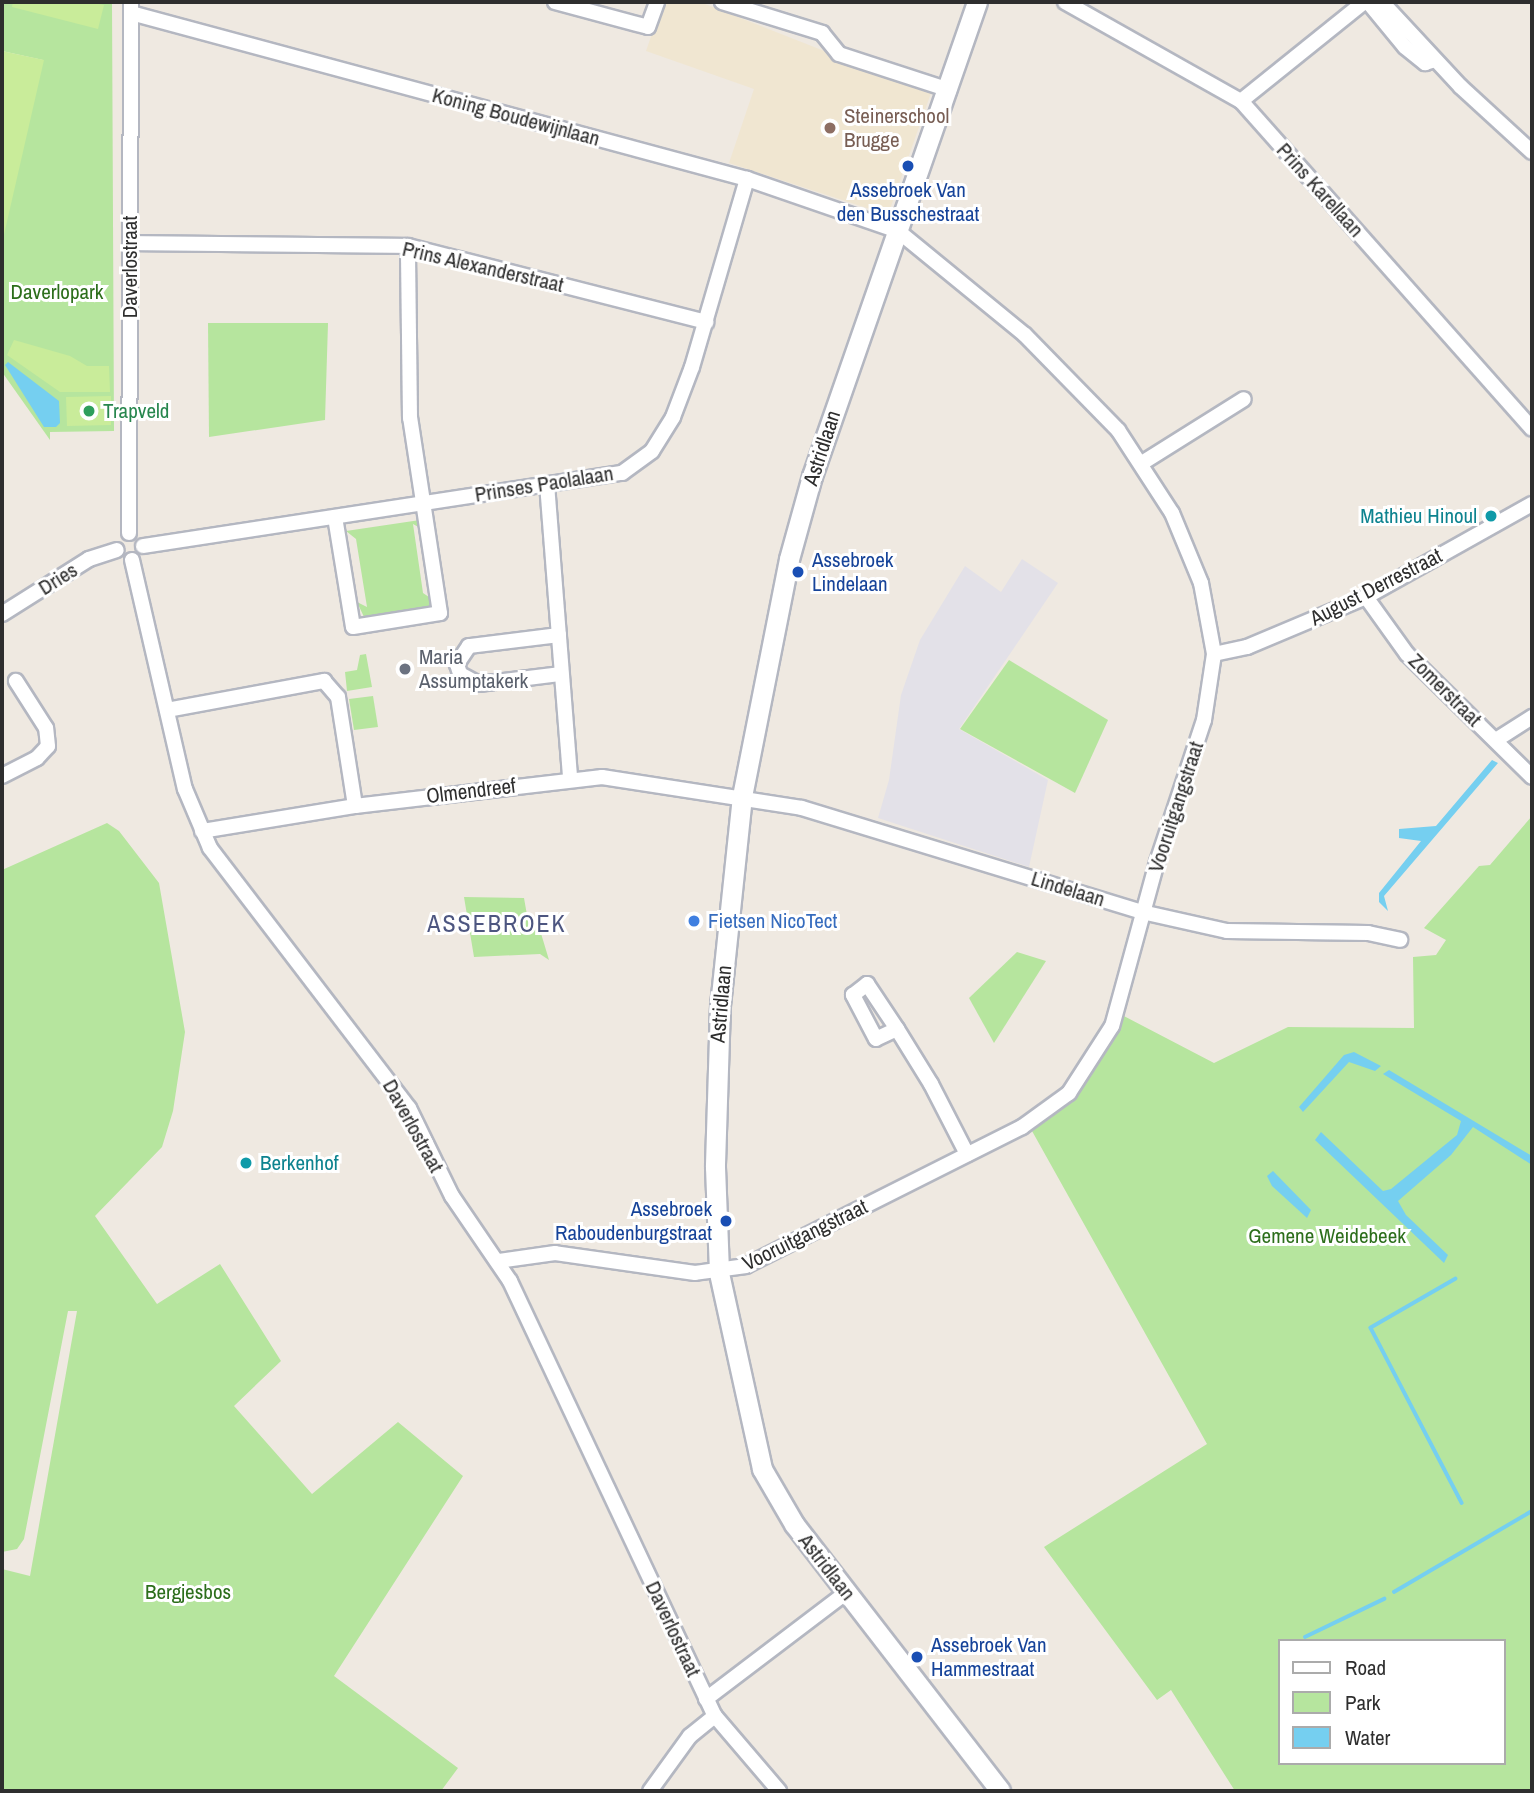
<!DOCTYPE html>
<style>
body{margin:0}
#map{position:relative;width:1534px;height:1793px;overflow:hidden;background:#efe9e1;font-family:"Archivo Narrow",sans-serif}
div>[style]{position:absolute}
.industrial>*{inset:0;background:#e3e1e8}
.education>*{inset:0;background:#f0e6d1}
.green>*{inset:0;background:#b6e59e}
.pitch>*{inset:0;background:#c9ec9a}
.water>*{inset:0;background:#75cff0}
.stream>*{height:3.5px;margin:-1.75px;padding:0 1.75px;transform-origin:1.75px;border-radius:1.75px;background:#75cff0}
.roads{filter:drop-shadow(2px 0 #b4b7c1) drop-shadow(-2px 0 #b4b7c1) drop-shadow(0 2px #b4b7c1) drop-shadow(0 -2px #b4b7c1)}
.minor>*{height:14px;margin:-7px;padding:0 7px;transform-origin:7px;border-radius:7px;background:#fff}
.secondary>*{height:19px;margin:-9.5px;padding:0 9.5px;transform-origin:9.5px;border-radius:9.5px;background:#fff}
.dots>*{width:19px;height:19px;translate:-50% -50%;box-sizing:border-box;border:4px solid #fff;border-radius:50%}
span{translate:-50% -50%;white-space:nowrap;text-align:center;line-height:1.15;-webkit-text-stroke:6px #fff;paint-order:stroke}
.education-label{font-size:21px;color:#785e54}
.left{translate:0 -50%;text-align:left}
.street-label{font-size:21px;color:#2e2e2e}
.transit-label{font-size:21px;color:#164399}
.right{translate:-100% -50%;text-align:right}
.park-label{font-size:21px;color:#2c6e1b}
.leisure-label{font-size:21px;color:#27864d}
.culture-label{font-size:21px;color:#0d838f}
.worship-label{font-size:21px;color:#5b616d}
.shop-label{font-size:21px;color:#366cbe}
.quarter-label{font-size:24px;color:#4d5680;letter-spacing:2px}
.frame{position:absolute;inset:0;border:4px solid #2e2e2e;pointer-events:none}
.legend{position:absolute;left:1278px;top:1639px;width:228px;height:126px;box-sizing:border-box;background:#fff;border:2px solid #ababab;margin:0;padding:9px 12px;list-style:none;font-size:21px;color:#2e2e2e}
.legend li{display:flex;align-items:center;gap:14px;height:35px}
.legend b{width:35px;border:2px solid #ababab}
</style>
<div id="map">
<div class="industrial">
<i style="clip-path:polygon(1022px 559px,1058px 583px,959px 729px,1048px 780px,1029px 867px,878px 818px,889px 780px,901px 695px,920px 640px,965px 566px,1001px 592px)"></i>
</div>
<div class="education">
<i style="clip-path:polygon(663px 2px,700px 2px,931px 93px,888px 215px,729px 163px,754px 89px,646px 51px)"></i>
</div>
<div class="green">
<i style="clip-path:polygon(2px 2px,112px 2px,114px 431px,50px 432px,50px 440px,2px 372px,2px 238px,43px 60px,2px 51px)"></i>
<i style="clip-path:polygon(208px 323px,328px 323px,325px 420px,209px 437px)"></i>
<i style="clip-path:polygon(420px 520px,422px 529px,413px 524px,423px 593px,432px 599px,431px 606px,364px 617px,357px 602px,367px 607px,356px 539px,346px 531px)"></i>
<i style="clip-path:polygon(366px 654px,372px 687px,347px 691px,345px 672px,357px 670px,360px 655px)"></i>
<i style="clip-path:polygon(1009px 660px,1108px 720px,1075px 793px,960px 729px)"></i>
<i style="clip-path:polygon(373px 696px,378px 727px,354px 730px,349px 699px)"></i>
<i style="clip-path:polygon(evenodd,1532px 816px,1532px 1791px,1235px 1791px,1171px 1690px,1157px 1700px,1044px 1547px,1207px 1444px,1032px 1131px,1057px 1113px,1091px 1076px,1120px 1014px,1214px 1063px,1288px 1027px,1414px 1028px,1413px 957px,1436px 955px,1446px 940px,1424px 928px,1479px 866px,1490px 865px,1532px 816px,1280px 1641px,1504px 1641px,1504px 1763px,1280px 1763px,1280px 1641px)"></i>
<i style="clip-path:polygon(107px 823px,119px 831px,159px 883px,185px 1032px,173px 1111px,162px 1147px,95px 1216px,157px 1304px,220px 1264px,281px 1361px,234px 1406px,312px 1494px,398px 1422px,463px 1476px,334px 1676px,458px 1768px,441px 1791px,2px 1791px,2px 1569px,30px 1576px,77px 1311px,68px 1311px,24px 1539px,17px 1549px,2px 1552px,2px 870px)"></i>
<i style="clip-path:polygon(464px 897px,524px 898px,527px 915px,540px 930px,549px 960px,540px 954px,474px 957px)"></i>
<i style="clip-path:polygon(1017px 952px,1046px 961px,994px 1043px,969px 998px)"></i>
</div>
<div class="pitch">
<i style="clip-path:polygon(13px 2px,89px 2px,104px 5px,98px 29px,12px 7px)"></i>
<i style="clip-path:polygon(2px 51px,44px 60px,3px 239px,2px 238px)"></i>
<i style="clip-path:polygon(14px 340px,70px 356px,87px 366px,109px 366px,110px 392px,60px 392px,7px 355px)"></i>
<i style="clip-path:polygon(111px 396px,111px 425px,67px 426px,66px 397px)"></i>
</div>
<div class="water">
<i style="clip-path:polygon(8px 362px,59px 401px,60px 423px,56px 427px,44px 427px,5px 365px)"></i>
<i style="clip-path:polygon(1492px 760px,1498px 763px,1384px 896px,1388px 911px,1379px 902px,1379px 893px,1421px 841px,1399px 838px,1399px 829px,1436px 826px)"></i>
<i style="clip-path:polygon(1354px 1052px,1381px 1066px,1375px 1071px,1349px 1062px,1303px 1112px,1299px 1107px,1344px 1055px)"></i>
<i style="clip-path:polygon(1389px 1070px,1532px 1156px,1532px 1165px,1473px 1127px,1451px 1155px,1398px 1201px,1406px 1215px,1448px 1255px,1444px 1263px,1315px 1140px,1321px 1132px,1383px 1191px,1391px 1189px,1457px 1135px,1461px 1121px,1383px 1074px)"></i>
<i style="clip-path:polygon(1273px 1171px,1311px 1210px,1307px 1218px,1272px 1186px,1267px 1176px)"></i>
</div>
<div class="stream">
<i style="left:1456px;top:1279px;width:98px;rotate:150deg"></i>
<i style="left:1371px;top:1328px;width:197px;rotate:62.5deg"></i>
<i style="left:1394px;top:1592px;width:160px;rotate:-30.4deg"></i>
<i style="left:1305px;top:1637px;width:88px;rotate:-25.7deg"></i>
</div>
<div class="roads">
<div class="minor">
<i style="left:555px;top:2px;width:96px;rotate:15deg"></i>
<i style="left:648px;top:27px;width:27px;rotate:-70deg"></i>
<i style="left:722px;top:2px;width:105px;rotate:17.2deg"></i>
<i style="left:822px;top:33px;width:27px;rotate:51deg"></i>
<i style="left:839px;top:54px;width:116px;rotate:18.1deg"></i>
<i style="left:1065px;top:2px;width:202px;rotate:29.4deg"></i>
<i style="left:1241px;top:101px;width:438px;rotate:48.4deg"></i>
<i style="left:1368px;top:2px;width:58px;rotate:50.6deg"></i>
<i style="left:1405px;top:47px;width:26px;rotate:39deg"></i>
<i style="left:1425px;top:63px;width:10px;rotate:-17deg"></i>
<i style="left:1382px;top:2px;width:116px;rotate:47.1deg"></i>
<i style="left:1461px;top:87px;width:96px;rotate:42.5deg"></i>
<i style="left:131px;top:13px;width:638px;rotate:15.08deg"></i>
<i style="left:747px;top:179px;width:160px;rotate:19deg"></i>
<i style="left:898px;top:231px;width:164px;rotate:39.3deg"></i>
<i style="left:1025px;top:335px;width:133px;rotate:45.6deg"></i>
<i style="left:1118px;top:430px;width:99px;rotate:57deg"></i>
<i style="left:1172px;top:513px;width:76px;rotate:67.5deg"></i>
<i style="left:1201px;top:583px;width:72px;rotate:79.6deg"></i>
<i style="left:1214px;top:654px;width:67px;rotate:98.6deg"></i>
<i style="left:1204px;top:720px;width:150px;rotate:108.3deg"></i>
<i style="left:1157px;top:862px;width:170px;rotate:105.3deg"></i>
<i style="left:1112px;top:1026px;width:80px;rotate:122.7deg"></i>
<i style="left:1069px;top:1093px;width:58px;rotate:144.1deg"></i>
<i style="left:1022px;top:1127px;width:309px;rotate:153.3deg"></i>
<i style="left:746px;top:1266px;width:51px;rotate:172.2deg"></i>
<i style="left:695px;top:1273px;width:141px;rotate:-171.9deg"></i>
<i style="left:555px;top:1253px;width:58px;rotate:172deg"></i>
<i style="left:1241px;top:101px;width:158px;rotate:-38.8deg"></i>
<i style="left:130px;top:243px;width:278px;rotate:0.6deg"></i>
<i style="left:408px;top:246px;width:308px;rotate:14.3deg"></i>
<i style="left:1142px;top:463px;width:120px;rotate:-32.1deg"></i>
<i style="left:547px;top:484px;width:295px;rotate:85.5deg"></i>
<i style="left:335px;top:517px;width:111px;rotate:80.7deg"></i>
<i style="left:353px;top:627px;width:88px;rotate:-9.1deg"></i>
<i style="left:440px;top:613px;width:197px;rotate:-98.7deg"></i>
<i style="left:410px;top:418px;width:172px;rotate:-90.7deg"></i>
<i style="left:129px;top:533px;width:531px;rotate:-89.78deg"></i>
<i style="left:143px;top:546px;width:485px;rotate:-8.7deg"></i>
<i style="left:622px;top:473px;width:37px;rotate:-36deg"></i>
<i style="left:652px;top:451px;width:40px;rotate:-58deg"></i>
<i style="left:673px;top:417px;width:53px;rotate:-69.2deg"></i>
<i style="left:692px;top:367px;width:196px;rotate:-73.7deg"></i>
<i style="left:132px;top:560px;width:235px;rotate:77deg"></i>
<i style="left:185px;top:789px;width:64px;rotate:67deg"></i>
<i style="left:210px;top:848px;width:327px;rotate:52.6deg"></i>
<i style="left:409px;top:1108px;width:98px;rotate:64deg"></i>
<i style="left:452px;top:1196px;width:103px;rotate:55.7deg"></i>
<i style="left:510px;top:1281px;width:481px;rotate:64.8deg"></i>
<i style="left:715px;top:1716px;width:99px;rotate:49.5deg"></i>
<i style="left:1366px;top:597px;width:70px;rotate:54.3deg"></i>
<i style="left:1407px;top:654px;width:175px;rotate:44.5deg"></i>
<i style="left:2px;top:614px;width:103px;rotate:-32.3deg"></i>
<i style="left:89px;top:559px;width:29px;rotate:-18deg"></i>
<i style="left:559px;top:635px;width:91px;rotate:173deg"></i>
<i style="left:469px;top:646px;width:22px;rotate:124deg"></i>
<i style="left:457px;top:664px;width:10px;rotate:73deg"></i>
<i style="left:460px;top:674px;width:21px;rotate:28deg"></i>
<i style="left:479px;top:684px;width:83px;rotate:-7deg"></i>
<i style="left:1214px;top:654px;width:34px;rotate:-12deg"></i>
<i style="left:1247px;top:647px;width:129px;rotate:-22.8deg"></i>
<i style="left:1366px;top:597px;width:190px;rotate:-29.3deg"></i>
<i style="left:167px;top:710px;width:160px;rotate:-10.5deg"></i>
<i style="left:324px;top:681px;width:21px;rotate:49deg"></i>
<i style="left:338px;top:697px;width:110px;rotate:81.1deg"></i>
<i style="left:1496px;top:740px;width:43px;rotate:-32.6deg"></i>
<i style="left:2px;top:776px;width:39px;rotate:-27deg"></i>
<i style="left:37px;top:758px;width:16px;rotate:-47deg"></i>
<i style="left:48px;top:746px;width:18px;rotate:-96deg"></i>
<i style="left:46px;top:728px;width:56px;rotate:-122.6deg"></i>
<i style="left:202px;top:831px;width:155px;rotate:-9.3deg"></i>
<i style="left:355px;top:806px;width:249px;rotate:-6.7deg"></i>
<i style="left:602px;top:777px;width:202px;rotate:8.8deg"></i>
<i style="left:802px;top:808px;width:356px;rotate:17deg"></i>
<i style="left:1142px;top:912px;width:87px;rotate:12.6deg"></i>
<i style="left:1227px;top:931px;width:141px;rotate:0.8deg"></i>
<i style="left:1368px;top:933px;width:33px;rotate:12deg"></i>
<i style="left:897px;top:1029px;width:23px;rotate:155deg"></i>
<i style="left:876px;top:1039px;width:50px;rotate:-117.6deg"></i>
<i style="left:853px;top:995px;width:18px;rotate:-38deg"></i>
<i style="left:867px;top:984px;width:54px;rotate:56.3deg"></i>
<i style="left:897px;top:1029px;width:65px;rotate:58.3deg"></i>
<i style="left:931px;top:1084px;width:79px;rotate:62.8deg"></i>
<i style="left:706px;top:1699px;width:177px;rotate:-37.2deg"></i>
<i style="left:650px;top:1791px;width:68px;rotate:-54deg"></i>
<i style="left:690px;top:1736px;width:32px;rotate:-39deg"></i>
</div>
<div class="secondary">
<i style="left:977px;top:2px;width:502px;rotate:109.19deg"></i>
<i style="left:812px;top:476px;width:86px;rotate:105.5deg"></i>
<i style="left:789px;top:559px;width:242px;rotate:101.2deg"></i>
<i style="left:742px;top:796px;width:210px;rotate:96deg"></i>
<i style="left:720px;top:1005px;width:162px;rotate:91.8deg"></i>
<i style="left:715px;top:1167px;width:106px;rotate:87.8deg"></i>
<i style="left:719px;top:1273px;width:201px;rotate:77.6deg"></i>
<i style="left:762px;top:1469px;width:64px;rotate:59.8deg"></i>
<i style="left:794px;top:1524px;width:337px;rotate:52.3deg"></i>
</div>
</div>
<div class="dots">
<i style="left:830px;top:128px;background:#8d6e63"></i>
<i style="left:908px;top:166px;background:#1a4fb4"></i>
<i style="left:89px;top:411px;background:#2e9e5b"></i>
<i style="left:1491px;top:516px;background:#0f9aa8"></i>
<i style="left:798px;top:572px;background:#1a4fb4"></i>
<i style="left:405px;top:669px;background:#6b7280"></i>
<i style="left:694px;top:921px;background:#3f7fe0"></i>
<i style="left:246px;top:1163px;background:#0f9aa8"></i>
<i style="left:726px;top:1221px;background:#1a4fb4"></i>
<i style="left:917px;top:1657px;background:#1a4fb4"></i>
</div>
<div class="education-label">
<span class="left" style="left:844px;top:128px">Steinerschool<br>Brugge</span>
</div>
<div class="street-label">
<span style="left:516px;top:117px;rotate:15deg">Koning Boudewijnlaan</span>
<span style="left:1320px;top:190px;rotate:48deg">Prins Karellaan</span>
<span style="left:130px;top:267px;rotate:-90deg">Daverlostraat</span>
<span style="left:483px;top:267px;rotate:13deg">Prins Alexanderstraat</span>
<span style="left:822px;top:448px;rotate:-72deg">Astridlaan</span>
<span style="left:544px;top:484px;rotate:-9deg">Prinses Paolalaan</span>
<span style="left:58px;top:579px;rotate:-32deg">Dries</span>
<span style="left:1376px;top:587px;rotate:-27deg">August Derrestraat</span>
<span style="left:1445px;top:690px;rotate:45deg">Zomerstraat</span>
<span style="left:471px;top:791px;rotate:-7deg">Olmendreef</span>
<span style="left:1176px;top:807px;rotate:-72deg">Vooruitgangstraat</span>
<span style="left:1068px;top:889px;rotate:17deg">Lindelaan</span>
<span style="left:721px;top:1004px;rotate:-85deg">Astridlaan</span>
<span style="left:413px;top:1126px;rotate:61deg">Daverlostraat</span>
<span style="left:805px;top:1235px;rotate:-26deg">Vooruitgangstraat</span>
<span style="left:827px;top:1567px;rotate:52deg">Astridlaan</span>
<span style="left:673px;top:1629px;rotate:65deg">Daverlostraat</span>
</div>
<div class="transit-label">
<span style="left:908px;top:202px">Assebroek Van<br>den Busschestraat</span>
<span class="left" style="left:812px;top:572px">Assebroek<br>Lindelaan</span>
<span class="right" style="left:712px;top:1221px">Assebroek<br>Raboudenburgstraat</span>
<span class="left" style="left:931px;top:1657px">Assebroek Van<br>Hammestraat</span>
</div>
<div class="park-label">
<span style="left:57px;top:292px">Daverlopark</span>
<span style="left:1327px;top:1236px">Gemene Weidebeek</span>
<span style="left:188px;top:1592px">Bergjesbos</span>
</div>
<div class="leisure-label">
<span class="left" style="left:103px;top:411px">Trapveld</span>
</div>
<div class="culture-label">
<span class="right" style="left:1477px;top:516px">Mathieu Hinoul</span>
<span class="left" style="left:260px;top:1163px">Berkenhof</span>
</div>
<div class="worship-label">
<span class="left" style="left:419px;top:669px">Maria<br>Assumptakerk</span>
</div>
<div class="shop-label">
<span class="left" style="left:708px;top:921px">Fietsen NicoTect</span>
</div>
<div class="quarter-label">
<span style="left:497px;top:924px">ASSEBROEK</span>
</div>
<div class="frame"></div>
<ul class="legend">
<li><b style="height:9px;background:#fff"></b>Road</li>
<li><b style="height:19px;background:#b6e59e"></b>Park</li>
<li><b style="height:19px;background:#75cff0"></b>Water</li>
</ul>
</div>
